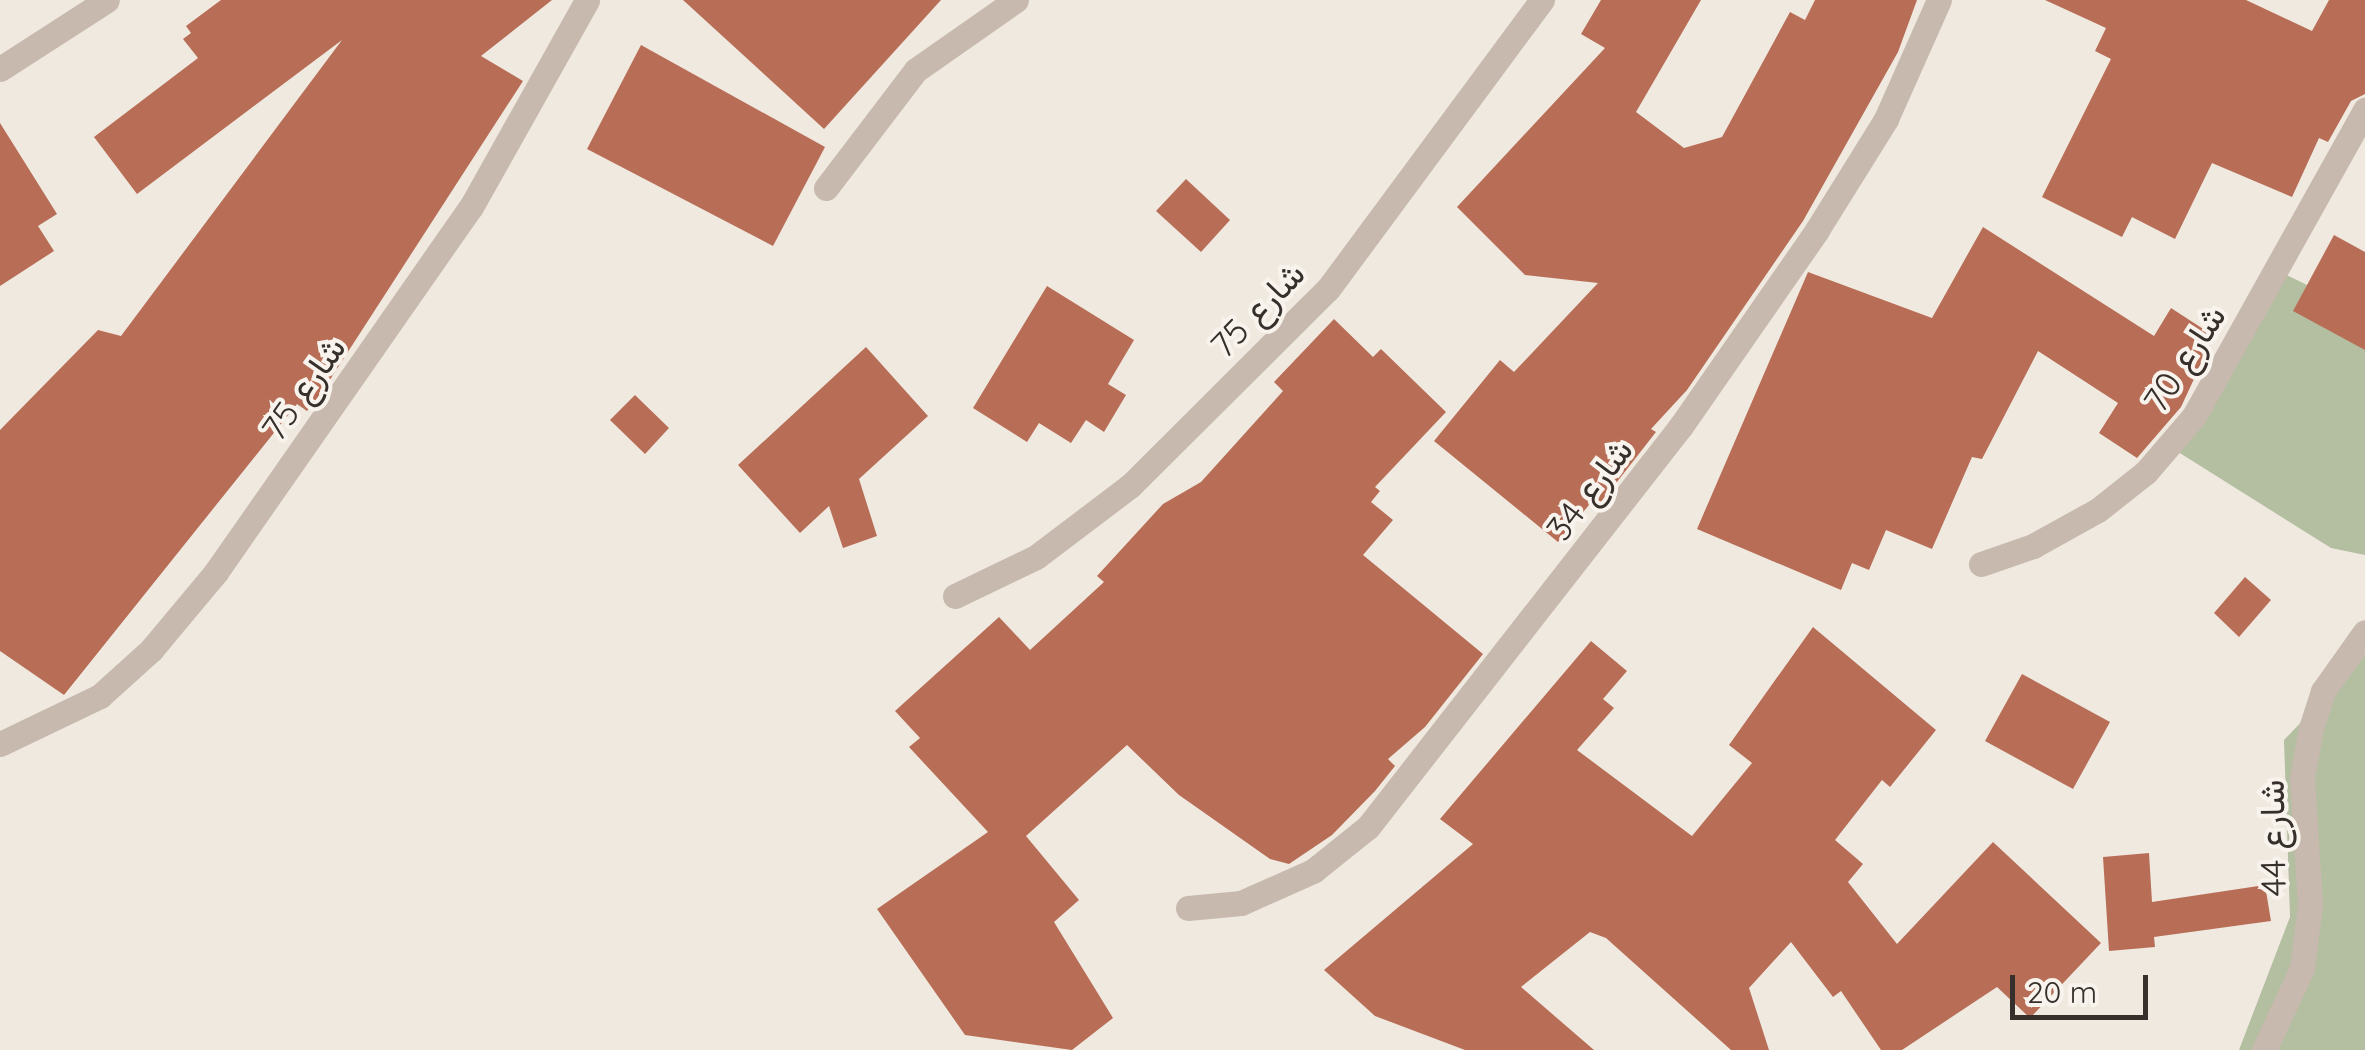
<!DOCTYPE html>
<meta charset="utf-8">
<style>
body{margin:0}
#map{position:relative;width:2365px;height:1050px;overflow:hidden;background:#f0e9e0;font-family:Quicksand,Vazirmatn,sans-serif}
div>[style]{position:absolute}
.green>*{inset:0;background:#b4bea1}
.building>*{inset:0;background:#b86e56}
.minor>*{height:25px;margin:-12.5px;padding:0 12.5px;transform-origin:12.5px;border-radius:12.5px;background:#c7b9ad}
span{translate:-50% -50%;white-space:nowrap;text-align:center;line-height:1.15;-webkit-text-stroke:8px #f8f3ec;paint-order:stroke}
.street-label{font-size:35px;color:#362f2b}
.scale{position:absolute;left:2010px;top:975px;width:138px;height:45px;box-sizing:border-box;border:5px solid #362f2b;border-top:0;padding-left:12px;font-size:30px;line-height:35px;white-space:nowrap;color:#362f2b;-webkit-text-stroke:8px #f8f3ec;paint-order:stroke}
</style>
<div id="map">
<div class="green">
<i style="clip-path:polygon(2278px 271px,2365px 313px,2365px 555px,2331px 548px,2175px 450px)"></i>
<i style="clip-path:polygon(2365px 655px,2365px 1050px,2239px 1050px,2290px 917px,2284px 740px)"></i>
</div>
<div class="building">
<i style="clip-path:polygon(221px 0,552px 0,481px 56px,523px 81px,322px 392px,307px 411px,297px 404px,64px 695px,0 651px,0 430px,98px 330px,121px 336px,342px 40px,137px 194px,94px 137px,198px 58px,183px 39px,191px 33px,186px 26px)"></i>
<i style="clip-path:polygon(683px 0,941px 0,824px 129px)"></i>
<i style="clip-path:polygon(1601px 0,1701px 0,1636px 112px,1684px 148px,1722px 137px,1790px 12px,1805px 20px,1815px 0,1917px 0,1898px 52px,1803px 221px,1687px 390px,1651px 429px,1656px 432px,1595px 510px,1589px 505px,1558px 542px,1434px 441px,1500px 360px,1514px 372px,1598px 283px,1525px 275px,1457px 207px,1605px 48px,1581px 34px)"></i>
<i style="clip-path:polygon(2045px 0,2246px 0,2312px 31px,2329px 0,2365px 0,2365px 94px,2351px 101px,2328px 142px,2319px 138px,2292px 197px,2212px 163px,2175px 239px,2132px 217px,2122px 237px,2042px 197px,2111px 59px,2095px 51px,2106px 28px)"></i>
<i style="clip-path:polygon(641px 45px,825px 147px,773px 246px,587px 149px)"></i>
<i style="clip-path:polygon(0 123px,57px 214px,38px 226px,54px 251px,0 286px)"></i>
<i style="clip-path:polygon(1186px 179px,1230px 220px,1201px 252px,1156px 211px)"></i>
<i style="clip-path:polygon(1983px 227px,2154px 336px,2171px 308px,2214px 336px,2181px 407px,2137px 458px,2099px 433px,2118px 403px,2038px 351px,1982px 459px,1972px 457px,1932px 549px,1886px 530px,1869px 570px,1852px 563px,1841px 590px,1697px 529px,1808px 272px,1932px 318px)"></i>
<i style="clip-path:polygon(2334px 235px,2365px 252px,2365px 350px,2293px 311px)"></i>
<i style="clip-path:polygon(1047px 286px,1134px 340px,1108px 384px,1126px 395px,1104px 432px,1086px 420px,1071px 443px,1039px 423px,1027px 442px,973px 408px)"></i>
<i style="clip-path:polygon(1334px 319px,1373px 357px,1381px 349px,1446px 412px,1375px 487px,1380px 491px,1371px 502px,1393px 520px,1363px 555px,1483px 654px,1425px 727px,1388px 759px,1395px 766px,1375px 791px,1332px 835px,1289px 864px,1270px 859px,1179px 795px,1127px 745px,1026px 836px,1079px 900px,1054px 922px,1113px 1018px,1072px 1050px,965px 1035px,877px 909px,988px 832px,909px 747px,920px 738px,895px 711px,999px 617px,1030px 650px,1104px 582px,1097px 576px,1163px 504px,1201px 482px,1283px 391px,1274px 382px)"></i>
<i style="clip-path:polygon(866px 347px,928px 416px,859px 479px,877px 536px,843px 548px,829px 506px,800px 533px,738px 465px)"></i>
<i style="clip-path:polygon(635px 395px,669px 428px,645px 454px,610px 420px)"></i>
<i style="clip-path:polygon(2245px 577px,2271px 600px,2239px 637px,2214px 613px)"></i>
<i style="clip-path:polygon(1813px 627px,1936px 730px,1890px 787px,1882px 780px,1835px 840px,1863px 864px,1848px 882px,1897px 944px,1993px 842px,2101px 943px,2030px 1018px,1997px 987px,1902px 1050px,1881px 1050px,1841px 991px,1833px 997px,1791px 942px,1749px 988px,1769px 1050px,1731px 1050px,1606px 938px,1590px 932px,1521px 987px,1594px 1050px,1465px 1050px,1375px 1016px,1324px 970px,1473px 844px,1440px 819px,1591px 641px,1627px 671px,1603px 699px,1614px 708px,1577px 750px,1692px 836px,1752px 763px,1729px 745px)"></i>
<i style="clip-path:polygon(2022px 674px,2110px 722px,2073px 789px,1985px 741px)"></i>
<i style="clip-path:polygon(2149px 853px,2152px 902px,2265px 885px,2271px 921px,2154px 937px,2155px 947px,2109px 951px,2103px 857px)"></i>
</div>
<div class="minor">
<i style="left:0;top:69px;width:127px;rotate:-32.8deg"></i>
<i style="left:826px;top:188px;width:148px;rotate:-52.7deg"></i>
<i style="left:916px;top:70px;width:122px;rotate:-35deg"></i>
<i style="left:1981px;top:564px;width:55px;rotate:-19.1deg"></i>
<i style="left:2033px;top:546px;width:74px;rotate:-29deg"></i>
<i style="left:2098px;top:510px;width:61px;rotate:-38.4deg"></i>
<i style="left:2146px;top:472px;width:74px;rotate:-49.4deg"></i>
<i style="left:2194px;top:416px;width:351px;rotate:-60.8deg"></i>
<i style="left:955px;top:596px;width:90px;rotate:-25.7deg"></i>
<i style="left:1036px;top:557px;width:118px;rotate:-37.1deg"></i>
<i style="left:1130px;top:486px;width:279px;rotate:-44.9deg"></i>
<i style="left:1328px;top:289px;width:360px;rotate:-53.5deg"></i>
<i style="left:0;top:744px;width:111px;rotate:-25.6deg"></i>
<i style="left:100px;top:696px;width:69px;rotate:-42deg"></i>
<i style="left:151px;top:650px;width:102px;rotate:-50.2deg"></i>
<i style="left:216px;top:572px;width:445px;rotate:-55.1deg"></i>
<i style="left:471px;top:207px;width:237px;rotate:-60.7deg"></i>
<i style="left:1188px;top:908px;width:53px;rotate:-5.4deg"></i>
<i style="left:1241px;top:903px;width:79px;rotate:-24deg"></i>
<i style="left:1313px;top:871px;width:70px;rotate:-38.7deg"></i>
<i style="left:1368px;top:827px;width:509px;rotate:-52.03deg"></i>
<i style="left:1681px;top:426px;width:239px;rotate:-55.2deg"></i>
<i style="left:1817px;top:230px;width:131px;rotate:-58.1deg"></i>
<i style="left:1886px;top:119px;width:130px;rotate:-66deg"></i>
<i style="left:2264px;top:1050px;width:90px;rotate:-65.1deg"></i>
<i style="left:2302px;top:968px;width:64px;rotate:-82.8deg"></i>
<i style="left:2310px;top:905px;width:127px;rotate:-93.6deg"></i>
<i style="left:2302px;top:778px;width:51px;rotate:-79.8deg"></i>
<i style="left:2311px;top:728px;width:39px;rotate:-72deg"></i>
<i style="left:2323px;top:691px;width:72px;rotate:-54.6deg"></i>
</div>
<div class="street-label">
<span style="left:1257px;top:309px;rotate:-46deg">شارع 75</span>
<span style="left:2184px;top:358px;rotate:-57deg">شارع 70</span>
<span style="left:303px;top:388px;rotate:-55deg">شارع 75</span>
<span style="left:1589px;top:489px;rotate:-53deg">شارع 34</span>
<span style="left:2272px;top:838px;rotate:-91deg">شارع 44</span>
</div>
<div class="scale">20 m</div>
</div>
